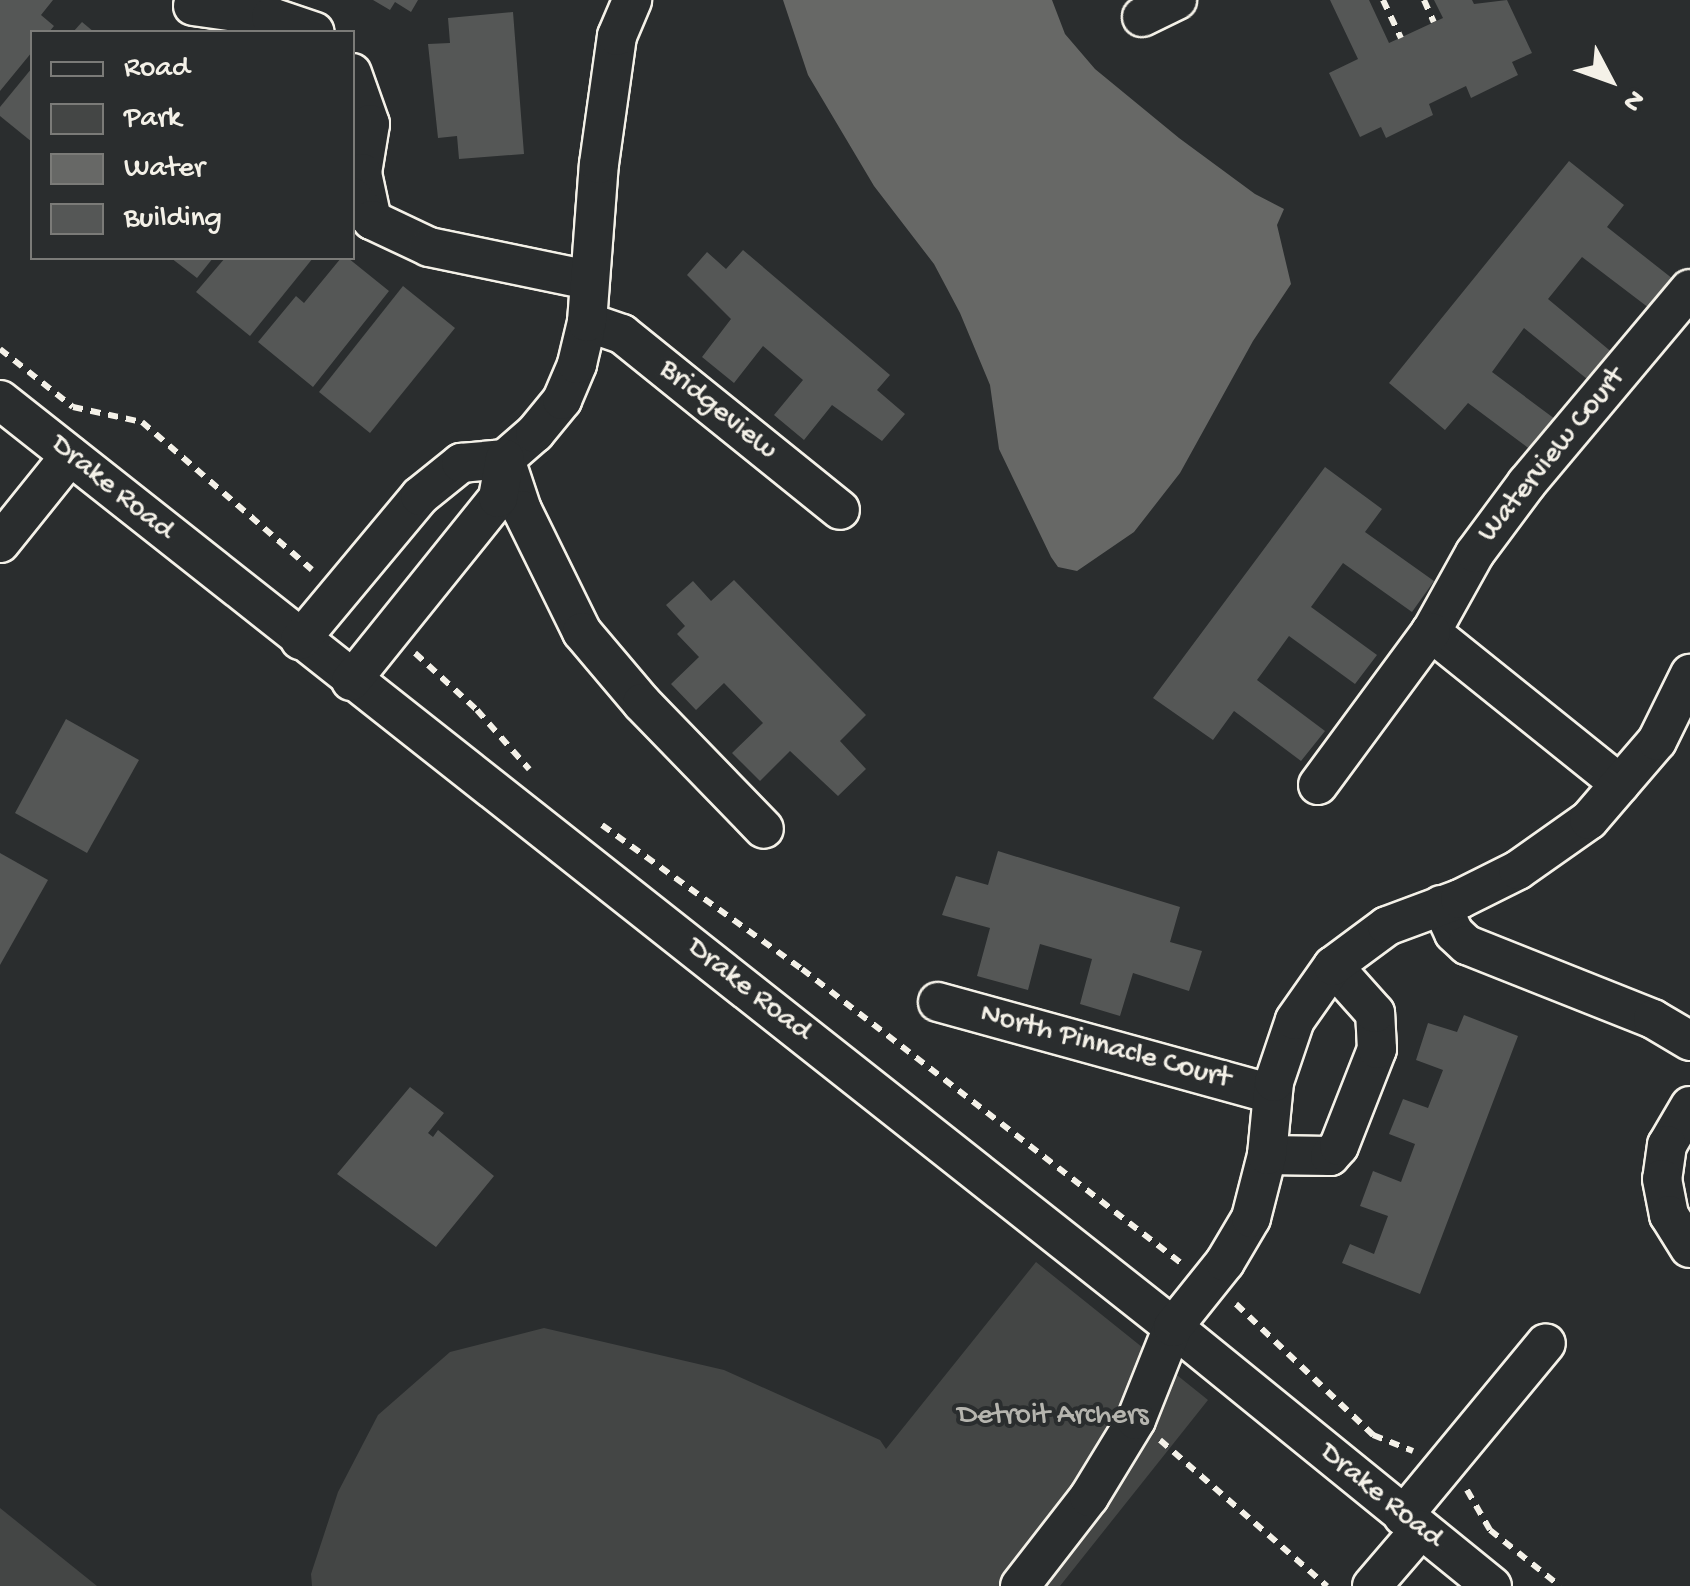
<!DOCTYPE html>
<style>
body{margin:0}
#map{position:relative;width:1690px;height:1586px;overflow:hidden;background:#2a2d2e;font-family:"Gochi Hand",sans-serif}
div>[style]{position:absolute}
.green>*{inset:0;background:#444645}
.water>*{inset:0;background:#676866}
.building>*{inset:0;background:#555756}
.path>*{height:6px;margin-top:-3px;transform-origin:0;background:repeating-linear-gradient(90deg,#f4f1e8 0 10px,transparent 0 18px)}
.roads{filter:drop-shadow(2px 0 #f4f1e8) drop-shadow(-2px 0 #f4f1e8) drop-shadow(0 2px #f4f1e8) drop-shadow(0 -2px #f4f1e8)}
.minor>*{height:38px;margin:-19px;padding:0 19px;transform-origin:19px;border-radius:19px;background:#2a2d2e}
span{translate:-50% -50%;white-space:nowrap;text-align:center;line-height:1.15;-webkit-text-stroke:8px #2a2d2e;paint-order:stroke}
.street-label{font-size:30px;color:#f4f1e8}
.park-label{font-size:30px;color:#b6b5af}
.legend{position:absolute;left:30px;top:30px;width:325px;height:230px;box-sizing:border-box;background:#2a2d2e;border:2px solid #7b7b78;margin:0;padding:12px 18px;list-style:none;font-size:30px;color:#f4f1e8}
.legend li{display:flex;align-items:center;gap:20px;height:50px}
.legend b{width:50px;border:2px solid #7b7b78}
.north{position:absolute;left:1560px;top:30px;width:100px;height:100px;-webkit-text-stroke:8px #2a2d2e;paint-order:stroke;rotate:131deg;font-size:28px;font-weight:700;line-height:40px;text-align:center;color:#f4f1e8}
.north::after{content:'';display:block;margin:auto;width:35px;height:45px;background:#f4f1e8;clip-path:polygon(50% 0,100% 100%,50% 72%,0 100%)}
</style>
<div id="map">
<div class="green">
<i style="clip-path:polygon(1036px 1262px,1208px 1400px,1060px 1586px,312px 1586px,311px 1574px,338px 1492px,378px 1415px,450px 1352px,544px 1328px,724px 1370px,880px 1440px,886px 1449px)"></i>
<i style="clip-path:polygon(0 1508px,97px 1586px,0 1586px)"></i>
</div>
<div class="water">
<i style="clip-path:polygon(783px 0,1052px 0,1065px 34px,1095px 69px,1179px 138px,1255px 194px,1284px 209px,1277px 225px,1291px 284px,1253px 341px,1180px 473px,1134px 532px,1077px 571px,1058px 567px,1051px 557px,999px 449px,990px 385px,960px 313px,934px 264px,874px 186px,808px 75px)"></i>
</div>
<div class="building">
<i style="clip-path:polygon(0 0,53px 0,41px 15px,54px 26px,49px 32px,32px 32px,32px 52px,0 91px)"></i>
<i style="clip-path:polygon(373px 0,418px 0,411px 12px,395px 2px,390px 10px)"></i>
<i style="clip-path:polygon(1330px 0,1369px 0,1389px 43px,1443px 18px,1434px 0,1472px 0,1474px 4px,1507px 0,1532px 53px,1512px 62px,1518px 75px,1471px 98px,1466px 86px,1429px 104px,1433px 115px,1386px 138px,1381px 127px,1360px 137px,1329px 73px,1358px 59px)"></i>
<i style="clip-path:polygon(513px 12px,524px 154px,459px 159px,457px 136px,438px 138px,428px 44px,450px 43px,448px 18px)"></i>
<i style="clip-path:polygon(82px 22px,94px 32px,73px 32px)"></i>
<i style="clip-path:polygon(32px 68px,32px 142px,0 116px,0 107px)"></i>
<i style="clip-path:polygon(1569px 161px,1624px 205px,1607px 227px,1673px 279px,1649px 308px,1582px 257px,1548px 299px,1614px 354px,1592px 383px,1524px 328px,1492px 372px,1559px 422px,1535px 453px,1468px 403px,1445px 430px,1389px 383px)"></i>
<i style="clip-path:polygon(743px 250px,890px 375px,877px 390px,905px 414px,882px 441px,832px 405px,804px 440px,774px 415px,803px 380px,763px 346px,734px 383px,702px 357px,731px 319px,687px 275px,707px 252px,726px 269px)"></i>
<i style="clip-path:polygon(171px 258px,213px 258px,197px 278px)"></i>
<i style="clip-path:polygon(225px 258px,313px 258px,250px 336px,196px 292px)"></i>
<i style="clip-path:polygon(341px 258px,348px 258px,389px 291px,313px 387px,258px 342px,296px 296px,304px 303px)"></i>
<i style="clip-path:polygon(403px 286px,455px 328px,370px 433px,319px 392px)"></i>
<i style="clip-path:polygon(1325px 467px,1382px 509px,1365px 532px,1434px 581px,1412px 612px,1343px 563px,1311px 607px,1377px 655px,1355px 684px,1289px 636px,1257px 680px,1325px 731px,1301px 761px,1234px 711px,1213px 740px,1153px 698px)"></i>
<i style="clip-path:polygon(734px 580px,866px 715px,840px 741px,866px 769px,838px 796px,790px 751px,760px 781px,732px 753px,763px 723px,724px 683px,696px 710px,671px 684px,699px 657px,677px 634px,685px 626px,666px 605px,693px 581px,711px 601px)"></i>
<i style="clip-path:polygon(66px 719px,139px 760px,87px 853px,15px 813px)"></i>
<i style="clip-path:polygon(998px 851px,1180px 907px,1170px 942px,1202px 951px,1189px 991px,1133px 973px,1120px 1016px,1080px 1004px,1092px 959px,1040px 944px,1028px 990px,977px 976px,990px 928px,942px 915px,956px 876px,988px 885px)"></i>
<i style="clip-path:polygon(0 853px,48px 880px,0 965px)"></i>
<i style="clip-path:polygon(1464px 1015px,1518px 1036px,1420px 1294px,1342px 1263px,1350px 1244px,1374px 1254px,1388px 1216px,1360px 1206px,1373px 1171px,1401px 1182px,1415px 1144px,1389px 1134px,1403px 1099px,1428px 1108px,1443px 1070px,1416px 1060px,1428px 1023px,1457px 1032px)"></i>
<i style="clip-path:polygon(410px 1087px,444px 1113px,428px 1133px,433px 1137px,438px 1130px,494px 1176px,436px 1247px,337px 1174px)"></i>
</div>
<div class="path">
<i style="left:1383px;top:0;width:42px;rotate:64.7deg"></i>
<i style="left:1424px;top:0;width:24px;rotate:66deg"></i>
<i style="left:0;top:349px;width:93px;rotate:38.5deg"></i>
<i style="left:73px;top:407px;width:71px;rotate:12.3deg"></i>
<i style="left:142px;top:422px;width:225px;rotate:41deg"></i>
<i style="left:415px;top:653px;width:84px;rotate:42.6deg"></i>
<i style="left:477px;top:710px;width:79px;rotate:48.6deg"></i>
<i style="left:602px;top:825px;width:246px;rotate:35.8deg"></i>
<i style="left:802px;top:969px;width:481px;rotate:37.8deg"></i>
<i style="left:1236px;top:1304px;width:190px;rotate:43.7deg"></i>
<i style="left:1373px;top:1435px;width:43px;rotate:21.8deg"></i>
<i style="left:1160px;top:1440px;width:222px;rotate:41.2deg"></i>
<i style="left:1467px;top:1490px;width:46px;rotate:60.1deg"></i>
<i style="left:1490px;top:1530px;width:90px;rotate:38.7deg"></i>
</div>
<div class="roads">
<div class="minor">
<i style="left:193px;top:6px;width:79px;rotate:8deg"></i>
<i style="left:271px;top:17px;width:46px;rotate:18.8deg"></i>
<i style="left:1142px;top:17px;width:39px;rotate:-26deg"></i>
<i style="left:352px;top:73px;width:54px;rotate:70.6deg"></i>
<i style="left:370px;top:124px;width:50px;rotate:99.3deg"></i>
<i style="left:362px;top:173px;width:48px;rotate:78deg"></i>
<i style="left:352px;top:197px;width:30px;rotate:49deg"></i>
<i style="left:372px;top:220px;width:63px;rotate:25.3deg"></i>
<i style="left:429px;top:247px;width:162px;rotate:11.7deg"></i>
<i style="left:587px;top:322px;width:37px;rotate:19deg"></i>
<i style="left:622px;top:334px;width:280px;rotate:38.9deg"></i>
<i style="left:0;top:400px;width:1495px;rotate:38.32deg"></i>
<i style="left:1173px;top:1327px;width:411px;rotate:39.1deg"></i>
<i style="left:505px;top:459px;width:54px;rotate:71.6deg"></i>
<i style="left:522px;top:510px;width:136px;rotate:63.8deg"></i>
<i style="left:582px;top:632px;width:93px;rotate:49.8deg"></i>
<i style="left:642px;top:703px;width:175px;rotate:45.9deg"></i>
<i style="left:0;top:543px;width:112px;rotate:-51.2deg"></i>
<i style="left:300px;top:640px;width:187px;rotate:-50.2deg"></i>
<i style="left:420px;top:496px;width:53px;rotate:-38.8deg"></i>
<i style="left:461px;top:463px;width:44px;rotate:-5.2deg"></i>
<i style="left:505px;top:459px;width:40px;rotate:-41deg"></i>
<i style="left:535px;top:433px;width:43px;rotate:-50.7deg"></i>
<i style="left:562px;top:400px;width:39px;rotate:-67deg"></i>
<i style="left:577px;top:364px;width:43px;rotate:-76.6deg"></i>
<i style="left:587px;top:322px;width:158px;rotate:-85.7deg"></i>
<i style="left:599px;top:164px;width:129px;rotate:-82deg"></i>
<i style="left:617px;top:36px;width:39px;rotate:-67deg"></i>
<i style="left:351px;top:681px;width:235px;rotate:-51.2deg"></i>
<i style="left:498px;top:498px;width:40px;rotate:-80deg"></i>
<i style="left:1620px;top:784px;width:243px;rotate:-141.2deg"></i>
<i style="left:1431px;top:632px;width:90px;rotate:-60.9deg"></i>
<i style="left:1475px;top:553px;width:87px;rotate:-53.4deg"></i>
<i style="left:1527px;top:483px;width:253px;rotate:-50deg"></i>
<i style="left:1318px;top:785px;width:190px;rotate:-53.6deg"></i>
<i style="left:1441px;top:905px;width:31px;rotate:65deg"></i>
<i style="left:1454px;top:933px;width:18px;rotate:43deg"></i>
<i style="left:1467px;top:945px;width:200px;rotate:21.7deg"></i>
<i style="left:1653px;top:1019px;width:43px;rotate:30.7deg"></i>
<i style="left:938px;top:1002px;width:346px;rotate:15.4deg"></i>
<i style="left:1690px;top:1106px;width:45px;rotate:120.5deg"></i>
<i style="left:1667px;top:1145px;width:34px;rotate:98deg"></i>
<i style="left:1662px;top:1179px;width:37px;rotate:79deg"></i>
<i style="left:1669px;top:1215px;width:39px;rotate:58deg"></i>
<i style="left:1267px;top:1155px;width:63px;rotate:0.9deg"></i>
<i style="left:1330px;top:1156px;width:13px;rotate:-48deg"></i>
<i style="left:1339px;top:1146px;width:104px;rotate:-68.6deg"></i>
<i style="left:1377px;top:1049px;width:36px;rotate:-93deg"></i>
<i style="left:1375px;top:1013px;width:63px;rotate:-131.8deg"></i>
<i style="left:1403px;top:1516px;width:224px;rotate:-50.4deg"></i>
<i style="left:1020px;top:1586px;width:113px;rotate:-52.2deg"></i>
<i style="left:1089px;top:1497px;width:90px;rotate:-58.6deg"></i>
<i style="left:1136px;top:1420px;width:100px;rotate:-68.3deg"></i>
<i style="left:1173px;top:1327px;width:83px;rotate:-51.3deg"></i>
<i style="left:1225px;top:1262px;width:51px;rotate:-59.4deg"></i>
<i style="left:1251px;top:1218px;width:65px;rotate:-75.7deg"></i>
<i style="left:1267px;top:1155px;width:73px;rotate:-84.5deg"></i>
<i style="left:1274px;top:1082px;width:65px;rotate:-71.3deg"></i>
<i style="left:1295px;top:1020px;width:66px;rotate:-54.9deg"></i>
<i style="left:1333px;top:966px;width:67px;rotate:-36.5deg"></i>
<i style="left:1387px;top:926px;width:78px;rotate:-20.3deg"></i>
<i style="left:1460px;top:899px;width:65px;rotate:-26.6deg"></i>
<i style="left:1518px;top:870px;width:87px;rotate:-35.2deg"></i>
<i style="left:1589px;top:820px;width:104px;rotate:-49.3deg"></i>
<i style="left:1657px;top:741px;width:75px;rotate:-63.8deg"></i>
<i style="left:1372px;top:1586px;width:74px;rotate:-49.4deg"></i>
</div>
</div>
<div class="street-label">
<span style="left:717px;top:411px;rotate:39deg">Bridgeview</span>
<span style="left:1553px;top:456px;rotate:-51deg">Waterview Court</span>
<span style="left:111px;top:489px;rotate:39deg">Drake Road</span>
<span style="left:748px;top:991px;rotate:38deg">Drake Road</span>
<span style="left:1105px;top:1048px;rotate:15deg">North Pinnacle Court</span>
<span style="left:1380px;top:1497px;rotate:39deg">Drake Road</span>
</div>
<div class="park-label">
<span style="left:1053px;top:1417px">Detroit Archers</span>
</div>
<ul class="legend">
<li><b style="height:12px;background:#2a2d2e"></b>Road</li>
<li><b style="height:28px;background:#444645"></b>Park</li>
<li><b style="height:28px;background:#676866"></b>Water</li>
<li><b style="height:28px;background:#555756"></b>Building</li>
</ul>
<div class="north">N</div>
</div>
